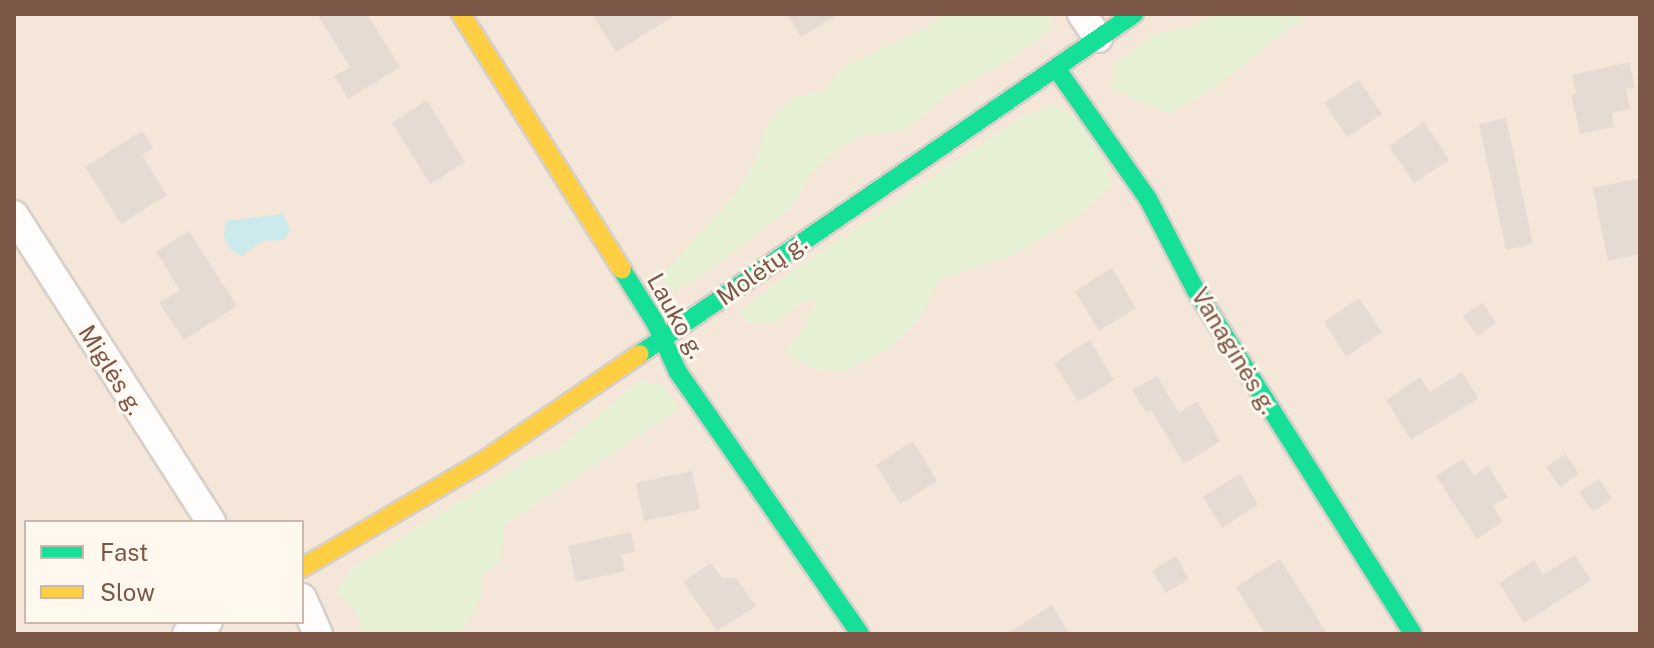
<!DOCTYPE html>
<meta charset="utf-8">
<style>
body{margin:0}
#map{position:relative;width:1654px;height:648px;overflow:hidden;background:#f9f3ec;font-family:"Public Sans",sans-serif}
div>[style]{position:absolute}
.residential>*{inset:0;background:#f4e7da}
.green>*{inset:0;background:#e6f0d5}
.water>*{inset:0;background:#cceaeb}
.building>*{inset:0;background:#e6dbd3}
.roads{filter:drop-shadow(2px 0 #d8cfc8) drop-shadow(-2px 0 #d8cfc8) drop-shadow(0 2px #d8cfc8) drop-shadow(0 -2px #d8cfc8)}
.street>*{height:28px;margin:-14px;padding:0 14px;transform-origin:14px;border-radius:14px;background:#fefdfc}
.fast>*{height:18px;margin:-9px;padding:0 9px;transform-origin:9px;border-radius:9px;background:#16e098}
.slow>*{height:18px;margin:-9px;padding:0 9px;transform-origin:9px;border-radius:9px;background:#ffcf43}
span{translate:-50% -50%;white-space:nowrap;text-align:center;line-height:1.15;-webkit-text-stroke:6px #fff8ef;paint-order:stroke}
.street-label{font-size:24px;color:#7c5747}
.frame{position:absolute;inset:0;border:16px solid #7c5747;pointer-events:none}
.legend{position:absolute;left:24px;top:520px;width:280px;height:104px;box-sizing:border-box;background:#fff8ef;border:2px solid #cbb8ac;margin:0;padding:10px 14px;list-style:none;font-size:24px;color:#7c5747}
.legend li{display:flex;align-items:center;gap:16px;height:40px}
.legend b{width:40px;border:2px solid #cbb8ac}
</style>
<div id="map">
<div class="residential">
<i style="clip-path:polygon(evenodd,14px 14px,1640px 14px,1640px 634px,14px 634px,14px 14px,26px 522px,302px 522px,302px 622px,26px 622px,26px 522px)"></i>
</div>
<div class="green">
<i style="clip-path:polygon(943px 14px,1050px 14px,1051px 30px,1012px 58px,952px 91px,903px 131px,867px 134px,836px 149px,810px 174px,794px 205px,702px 276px,675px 291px,659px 278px,736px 194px,758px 155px,767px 124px,795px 96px,824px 92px,844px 67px,925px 28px)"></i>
<i style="clip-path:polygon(1211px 14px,1312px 14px,1282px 33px,1218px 85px,1170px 114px,1112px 89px,1113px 65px,1157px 33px,1192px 27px)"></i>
<i style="clip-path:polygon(1058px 104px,1079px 122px,1098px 149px,1113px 184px,1075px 218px,1017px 253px,939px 279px,919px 320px,889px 348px,844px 372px,814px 369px,784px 352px,805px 326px,817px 299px,801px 302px,776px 322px,749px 324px,740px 312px,781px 279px,1020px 118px)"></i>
<i style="clip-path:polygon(639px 381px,663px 385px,679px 409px,505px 524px,501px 559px,482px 576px,481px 597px,465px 626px,452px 634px,362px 634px,357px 612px,336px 594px,351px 569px,533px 457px,557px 450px)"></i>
</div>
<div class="water">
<i style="clip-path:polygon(283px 214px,290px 230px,284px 240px,262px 241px,242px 256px,230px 249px,224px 237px,225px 221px)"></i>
</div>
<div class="building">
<i style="clip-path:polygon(317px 14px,367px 14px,400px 67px,348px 99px,334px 76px,350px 67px)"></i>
<i style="clip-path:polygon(592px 14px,677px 14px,616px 52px)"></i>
<i style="clip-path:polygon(787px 14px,838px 14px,801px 37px)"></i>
<i style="clip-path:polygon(1629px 62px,1635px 87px,1626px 89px,1630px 109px,1612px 113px,1614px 127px,1580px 134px,1571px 95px,1576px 94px,1572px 75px)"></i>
<i style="clip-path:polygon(1359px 80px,1382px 114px,1347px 137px,1324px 103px)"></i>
<i style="clip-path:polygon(427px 100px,465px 162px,430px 184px,392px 123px)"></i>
<i style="clip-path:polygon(1506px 118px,1533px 244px,1506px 250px,1479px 124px)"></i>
<i style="clip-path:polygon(1424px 122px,1449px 160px,1414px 183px,1389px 146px)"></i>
<i style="clip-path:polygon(142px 131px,153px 148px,142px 155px,167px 195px,121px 224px,85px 167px)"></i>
<i style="clip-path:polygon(1640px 178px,1640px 254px,1608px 261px,1593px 188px)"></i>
<i style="clip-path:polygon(189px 231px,237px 306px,184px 340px,159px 303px,180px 290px,156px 252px)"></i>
<i style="clip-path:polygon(1112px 268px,1136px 308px,1099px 331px,1075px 291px)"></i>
<i style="clip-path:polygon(1359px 298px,1382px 332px,1346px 357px,1324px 322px)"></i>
<i style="clip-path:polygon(1483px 303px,1496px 323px,1477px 336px,1463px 316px)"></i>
<i style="clip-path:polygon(1090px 340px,1114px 380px,1078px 402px,1054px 363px)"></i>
<i style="clip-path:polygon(1462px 372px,1478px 398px,1411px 440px,1386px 400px,1420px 377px,1430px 392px)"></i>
<i style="clip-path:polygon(1157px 376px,1179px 413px,1197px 401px,1220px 441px,1184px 464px,1151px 410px,1146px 413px,1132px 390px)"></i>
<i style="clip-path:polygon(913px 441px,937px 481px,900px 504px,876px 465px)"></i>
<i style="clip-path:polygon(1566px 454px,1579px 474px,1560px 487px,1546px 467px)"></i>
<i style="clip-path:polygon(1463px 459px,1474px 476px,1488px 466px,1508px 497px,1493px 506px,1503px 521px,1477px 539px,1436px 476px)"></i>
<i style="clip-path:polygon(692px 471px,700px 509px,644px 521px,636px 483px)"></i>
<i style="clip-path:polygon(1240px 474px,1258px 505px,1222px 528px,1203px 497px)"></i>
<i style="clip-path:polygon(1599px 479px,1612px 499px,1593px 512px,1579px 492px)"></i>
<i style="clip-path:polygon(631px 532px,635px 552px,621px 555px,625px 571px,576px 582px,568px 546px)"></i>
<i style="clip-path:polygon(1575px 555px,1591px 580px,1524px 623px,1499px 583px,1534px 560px,1543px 575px)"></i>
<i style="clip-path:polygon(1176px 556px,1189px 579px,1166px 593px,1152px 571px)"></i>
<i style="clip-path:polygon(1280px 559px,1303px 595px,1327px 634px,1265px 634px,1236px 587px)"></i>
<i style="clip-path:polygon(711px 563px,722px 578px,736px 578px,756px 606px,717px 631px,683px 582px)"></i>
<i style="clip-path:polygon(1052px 605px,1069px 634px,1007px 634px)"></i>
</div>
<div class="roads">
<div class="street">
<i style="left:1082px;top:14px;width:29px;rotate:56deg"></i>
<i style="left:14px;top:215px;width:365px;rotate:57.3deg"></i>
<i style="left:302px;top:598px;width:39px;rotate:66deg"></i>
<i style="left:187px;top:634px;width:24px;rotate:-30deg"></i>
</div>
<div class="fast">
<i style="left:1056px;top:68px;width:160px;rotate:54.9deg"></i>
<i style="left:1148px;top:199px;width:102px;rotate:62.4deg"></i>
<i style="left:1195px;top:289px;width:408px;rotate:57.7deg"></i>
<i style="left:622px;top:270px;width:62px;rotate:57.6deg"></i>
<i style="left:655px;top:322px;width:55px;rotate:65.3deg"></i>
<i style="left:678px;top:372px;width:319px;rotate:55.2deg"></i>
<i style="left:640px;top:354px;width:600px;rotate:-34.54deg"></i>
</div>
<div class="slow">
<i style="left:461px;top:14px;width:302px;rotate:57.8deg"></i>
<i style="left:302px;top:568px;width:209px;rotate:-30.5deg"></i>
<i style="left:482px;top:462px;width:191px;rotate:-34.4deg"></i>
</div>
</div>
<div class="street-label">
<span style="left:762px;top:270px;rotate:-35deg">Molėtų g.</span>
<span style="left:676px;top:316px;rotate:61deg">Lauko g.</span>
<span style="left:1234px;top:351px;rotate:59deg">Vanaginės g.</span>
<span style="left:111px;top:370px;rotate:58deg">Miglės g.</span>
</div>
<div class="frame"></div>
<ul class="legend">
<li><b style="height:10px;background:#16e098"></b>Fast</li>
<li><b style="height:10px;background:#ffcf43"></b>Slow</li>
</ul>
</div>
